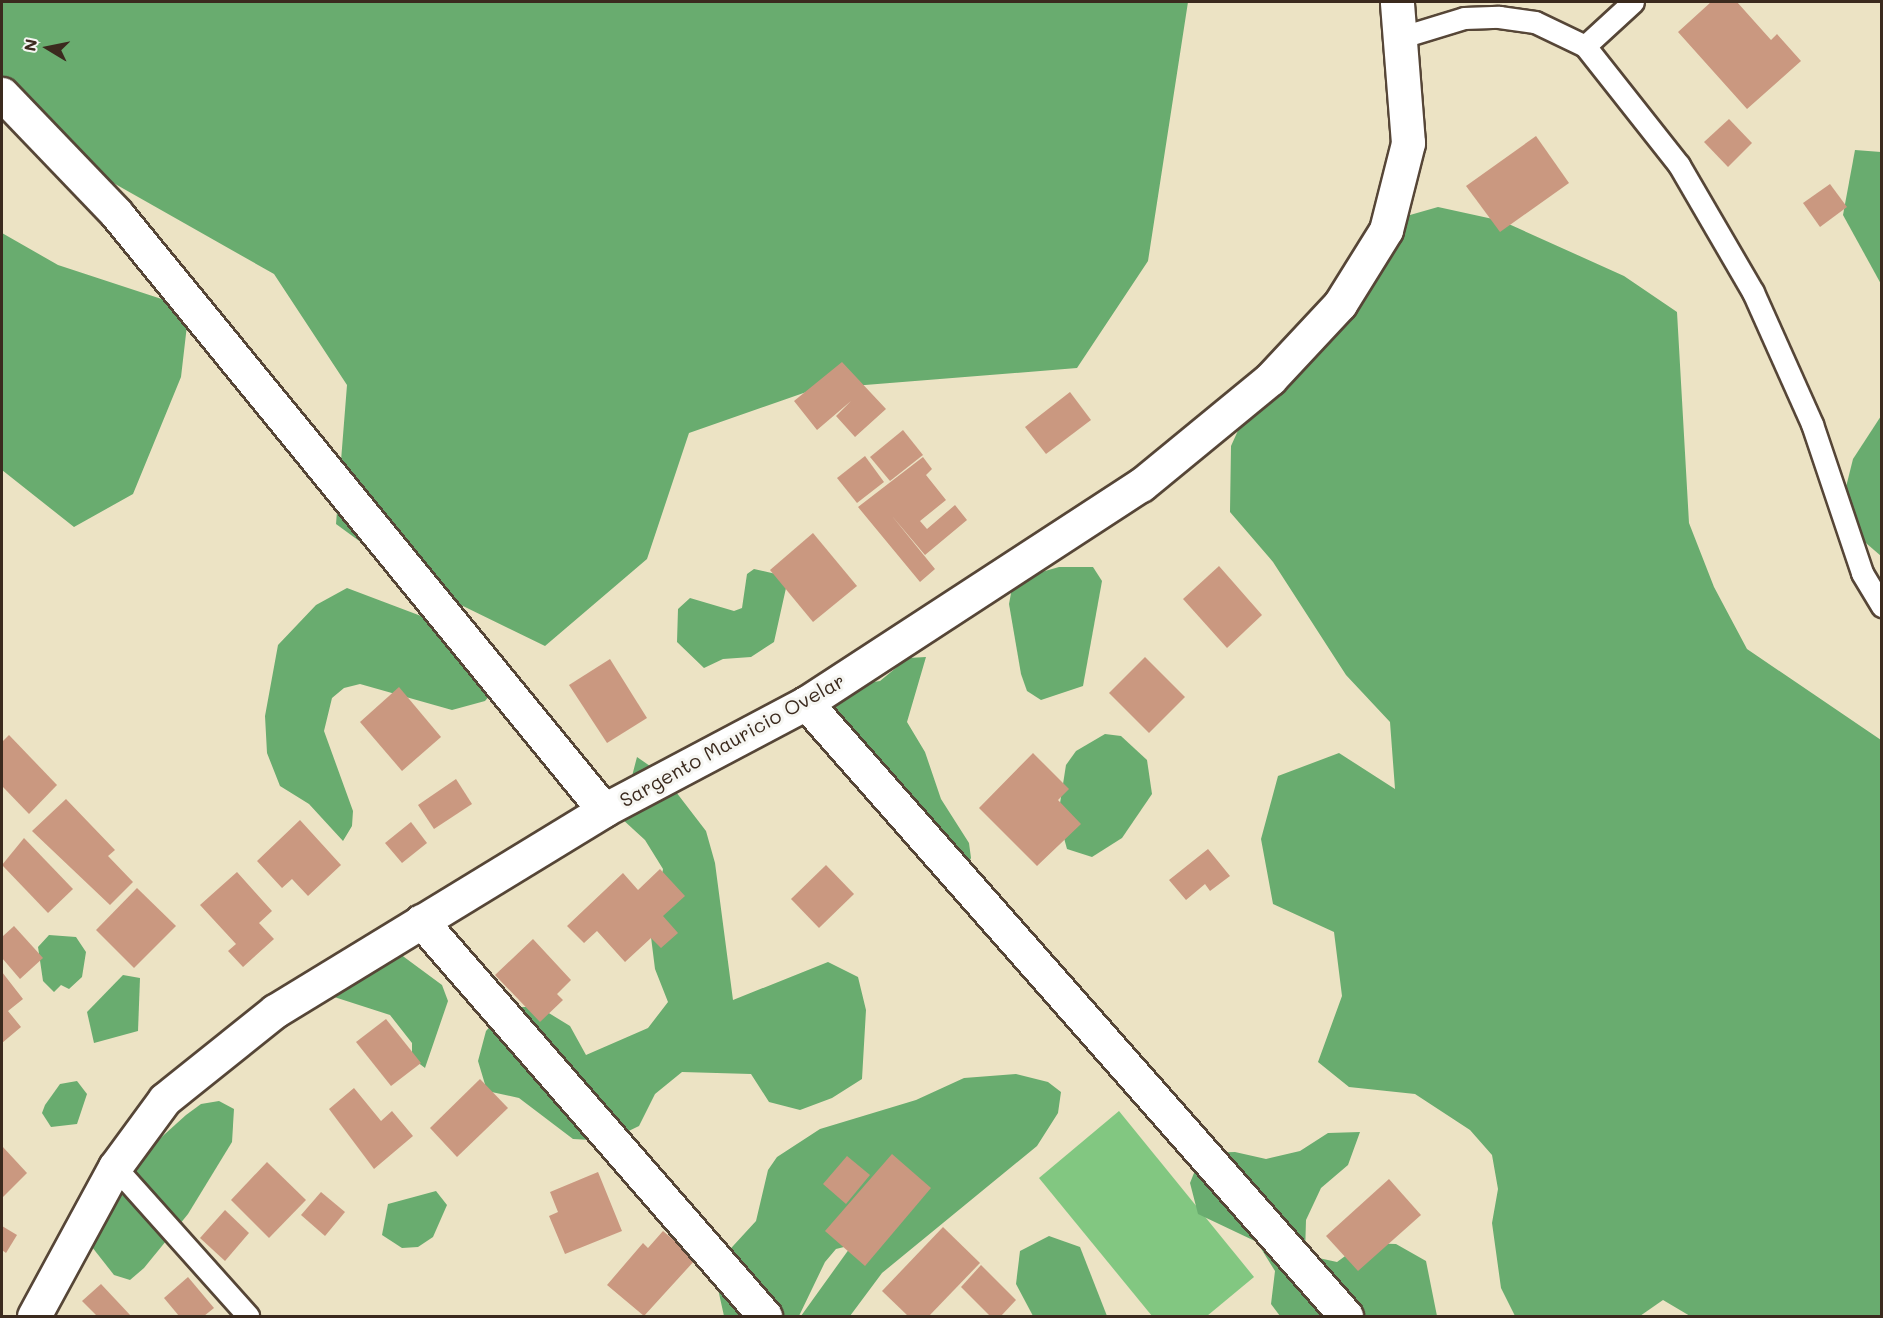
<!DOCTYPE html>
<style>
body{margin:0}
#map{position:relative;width:1883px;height:1318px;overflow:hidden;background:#ece3c4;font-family:Mali,sans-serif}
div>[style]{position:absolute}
.green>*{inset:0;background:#82c781}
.forest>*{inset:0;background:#69ac6f}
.building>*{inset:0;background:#ca9880}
.roads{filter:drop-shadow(2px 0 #564637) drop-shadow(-2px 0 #564637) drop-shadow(0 2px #564637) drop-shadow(0 -2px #564637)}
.service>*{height:21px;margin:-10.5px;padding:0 10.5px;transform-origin:10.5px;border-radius:10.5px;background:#fff}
.minor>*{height:33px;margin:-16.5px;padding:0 16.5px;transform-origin:16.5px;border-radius:16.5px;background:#fff}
span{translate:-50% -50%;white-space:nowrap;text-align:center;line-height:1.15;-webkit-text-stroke:6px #f6f6f2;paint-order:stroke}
.street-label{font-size:20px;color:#3b2a1e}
.frame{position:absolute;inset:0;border:3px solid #3b2a1e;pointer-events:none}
.north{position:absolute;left:18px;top:18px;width:60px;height:60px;-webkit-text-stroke:4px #f6f6f2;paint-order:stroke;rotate:280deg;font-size:16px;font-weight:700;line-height:24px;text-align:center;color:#3b2a1e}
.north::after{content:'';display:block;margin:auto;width:21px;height:27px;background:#3b2a1e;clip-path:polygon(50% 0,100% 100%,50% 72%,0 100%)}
</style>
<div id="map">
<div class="green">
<i style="clip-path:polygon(1119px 1111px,1254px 1277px,1207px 1316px,1152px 1316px,1039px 1178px)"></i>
</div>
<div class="forest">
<i style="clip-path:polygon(2px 2px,1188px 2px,1148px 261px,1077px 368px,815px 389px,689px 433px,647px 559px,545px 646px,418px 584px,336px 524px,347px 385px,274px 274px,34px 138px,2px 100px)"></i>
<i style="clip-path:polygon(1855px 150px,1881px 152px,1881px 284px,1843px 215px)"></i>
<i style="clip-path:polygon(1438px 207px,1502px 221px,1624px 276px,1677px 312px,1689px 523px,1714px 587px,1747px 649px,1881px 740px,1881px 1316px,1690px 1316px,1663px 1300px,1640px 1316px,1515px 1316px,1501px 1288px,1492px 1223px,1498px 1189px,1492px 1155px,1470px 1130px,1415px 1094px,1349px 1087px,1318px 1062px,1342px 996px,1334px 932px,1273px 904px,1261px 839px,1278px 776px,1339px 753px,1395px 789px,1390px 722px,1346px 675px,1273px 562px,1230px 512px,1231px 446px,1259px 384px,1295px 327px,1342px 283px,1375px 225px)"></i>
<i style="clip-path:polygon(2px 233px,58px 265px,189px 308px,181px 377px,133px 494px,74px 527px,2px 470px)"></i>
<i style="clip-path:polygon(1881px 416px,1881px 556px,1838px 519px,1853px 459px)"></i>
<i style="clip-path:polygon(1059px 567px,1093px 567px,1102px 581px,1083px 686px,1041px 700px,1027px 691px,1021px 674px,1009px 604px,1012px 588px,1024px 577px)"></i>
<i style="clip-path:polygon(754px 569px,776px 574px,786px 588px,774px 642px,751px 657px,723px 659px,704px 668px,677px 642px,678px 609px,690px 598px,734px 611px,742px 608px,747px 574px)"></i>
<i style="clip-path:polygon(347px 588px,429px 619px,495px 689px,485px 701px,452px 710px,360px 684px,344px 688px,332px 698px,324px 731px,353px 811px,352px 826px,343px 841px,309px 804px,280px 786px,267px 753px,265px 716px,278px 645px,316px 605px)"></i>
<i style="clip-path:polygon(926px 657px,907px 722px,925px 752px,941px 799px,969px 843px,971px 858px,964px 873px,828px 715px,846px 686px,880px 681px,908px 658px)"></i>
<i style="clip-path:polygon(1105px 734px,1121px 736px,1147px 760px,1152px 794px,1122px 838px,1092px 857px,1067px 849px,1058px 816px,1066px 765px,1076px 751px)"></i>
<i style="clip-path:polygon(637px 757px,663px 775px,706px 831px,715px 863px,733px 1000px,828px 962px,858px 977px,866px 1010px,862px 1079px,832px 1098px,800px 1110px,769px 1102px,751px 1074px,682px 1072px,655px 1094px,639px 1126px,608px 1141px,573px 1139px,519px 1098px,487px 1091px,478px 1061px,486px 1031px,508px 1007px,539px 1007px,570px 1026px,586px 1055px,648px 1028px,668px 1002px,655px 969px,651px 937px,663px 869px,645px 840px,621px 818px)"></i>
<i style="clip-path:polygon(49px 935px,76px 937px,86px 952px,82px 977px,69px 989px,61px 985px,54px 992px,43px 981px,38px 947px)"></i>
<i style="clip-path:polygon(382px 950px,400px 954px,442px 985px,448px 1001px,425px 1068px,412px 1058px,412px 1043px,390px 1015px,328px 995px)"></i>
<i style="clip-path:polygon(123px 975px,140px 978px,138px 1031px,94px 1043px,87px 1012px)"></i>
<i style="clip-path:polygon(1016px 1074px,1048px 1082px,1061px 1092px,1058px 1113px,1037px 1146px,882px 1273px,850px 1316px,801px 1316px,852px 1245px,836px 1249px,825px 1262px,799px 1316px,724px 1316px,718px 1289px,722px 1258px,756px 1221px,768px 1170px,777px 1157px,820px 1129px,916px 1100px,964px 1078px)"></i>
<i style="clip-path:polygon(77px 1081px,87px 1094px,77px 1124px,51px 1127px,42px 1113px,45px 1105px,60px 1084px)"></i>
<i style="clip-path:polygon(219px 1101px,234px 1109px,232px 1142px,188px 1214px,144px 1268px,130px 1280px,114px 1275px,81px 1233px,114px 1180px,186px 1115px,201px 1104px)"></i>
<i style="clip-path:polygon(1360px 1132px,1348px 1165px,1321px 1188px,1306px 1220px,1305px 1255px,1337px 1262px,1363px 1243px,1396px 1244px,1426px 1261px,1437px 1316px,1280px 1316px,1271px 1304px,1275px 1271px,1257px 1242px,1198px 1214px,1190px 1183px,1202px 1153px,1235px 1152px,1266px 1159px,1300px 1151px,1328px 1133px)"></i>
<i style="clip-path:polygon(436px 1191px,447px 1205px,433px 1237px,418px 1247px,402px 1248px,382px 1235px,388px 1204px)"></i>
<i style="clip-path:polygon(1049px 1236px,1080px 1247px,1107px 1316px,1033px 1316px,1016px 1284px,1020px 1251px)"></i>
</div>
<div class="building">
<i style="clip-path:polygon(1711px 2px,1737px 2px,1771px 40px,1777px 34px,1801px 61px,1747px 109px,1678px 32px)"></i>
<i style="clip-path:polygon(1729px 119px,1752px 143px,1728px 167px,1704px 142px)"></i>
<i style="clip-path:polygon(1536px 136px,1569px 183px,1500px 232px,1466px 186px)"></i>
<i style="clip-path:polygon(1830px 184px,1847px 207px,1820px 227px,1803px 203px)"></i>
<i style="clip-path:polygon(842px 362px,886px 409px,855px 437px,836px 416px,851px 401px,817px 430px,794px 401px)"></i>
<i style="clip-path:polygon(1070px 392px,1091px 420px,1046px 454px,1025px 427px)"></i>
<i style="clip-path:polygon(903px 430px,923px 455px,890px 481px,870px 457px)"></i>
<i style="clip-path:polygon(865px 456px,884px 482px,857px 503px,837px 478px)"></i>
<i style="clip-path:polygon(923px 457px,932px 469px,926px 475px,946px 500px,920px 521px,927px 529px,955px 505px,967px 520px,925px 555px,892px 516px,935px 569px,920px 582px,858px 507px)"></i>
<i style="clip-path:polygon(813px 533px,857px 586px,813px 622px,770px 570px)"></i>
<i style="clip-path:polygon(1219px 566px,1262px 615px,1227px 648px,1183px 599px)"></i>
<i style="clip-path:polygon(1145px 657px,1185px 697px,1149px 733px,1109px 693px)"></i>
<i style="clip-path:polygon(610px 659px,647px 718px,607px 743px,569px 685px)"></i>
<i style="clip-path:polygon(399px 687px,441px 737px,402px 771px,360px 722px)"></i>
<i style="clip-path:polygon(9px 735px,57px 785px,29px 814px,2px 786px,2px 742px)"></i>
<i style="clip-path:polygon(1033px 753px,1069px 789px,1058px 800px,1081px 824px,1037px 866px,979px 808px)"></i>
<i style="clip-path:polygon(456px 779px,472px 804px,434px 829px,418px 805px)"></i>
<i style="clip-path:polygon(66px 799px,115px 850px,108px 856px,133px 882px,110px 905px,32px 831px)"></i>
<i style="clip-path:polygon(300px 820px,341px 865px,308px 896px,292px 879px,282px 888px,257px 861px)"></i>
<i style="clip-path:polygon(411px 822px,427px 843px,402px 863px,385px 843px)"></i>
<i style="clip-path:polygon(24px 838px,73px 889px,48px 913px,2px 865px)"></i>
<i style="clip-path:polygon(1208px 849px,1230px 876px,1210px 891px,1205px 884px,1186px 900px,1169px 880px)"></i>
<i style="clip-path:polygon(826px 865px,854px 894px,819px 928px,791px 899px)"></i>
<i style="clip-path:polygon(660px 869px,685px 896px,663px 916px,678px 933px,661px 948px,651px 938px,625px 962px,597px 931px,584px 943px,567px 926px,623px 873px,638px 890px)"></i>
<i style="clip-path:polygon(237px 872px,272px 911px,259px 923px,274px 939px,243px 967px,228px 951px,236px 944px,200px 905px)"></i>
<i style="clip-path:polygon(137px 888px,176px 926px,134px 968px,96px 930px)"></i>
<i style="clip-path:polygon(14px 926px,43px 958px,20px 979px,2px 958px,2px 937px)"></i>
<i style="clip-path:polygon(533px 939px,571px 980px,557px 994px,563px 1000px,540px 1022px,495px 975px)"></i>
<i style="clip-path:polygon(2px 972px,23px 999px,8px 1011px,21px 1027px,2px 1043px)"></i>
<i style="clip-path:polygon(386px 1019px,421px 1063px,391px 1086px,356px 1042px)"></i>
<i style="clip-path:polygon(480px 1079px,508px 1108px,457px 1157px,430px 1128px)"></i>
<i style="clip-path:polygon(354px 1088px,381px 1121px,392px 1111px,413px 1136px,374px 1169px,329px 1109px)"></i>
<i style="clip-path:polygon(2px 1146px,27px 1173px,2px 1198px)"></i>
<i style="clip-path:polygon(892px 1154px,931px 1188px,865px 1266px,825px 1231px)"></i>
<i style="clip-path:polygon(847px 1156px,870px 1175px,846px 1204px,823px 1184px)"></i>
<i style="clip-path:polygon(267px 1162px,306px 1200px,269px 1238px,231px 1200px)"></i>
<i style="clip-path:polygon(598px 1172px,622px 1231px,565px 1254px,549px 1216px,558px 1212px,550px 1192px)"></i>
<i style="clip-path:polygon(1389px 1179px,1421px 1215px,1358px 1271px,1326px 1236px)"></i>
<i style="clip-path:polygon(321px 1192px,345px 1212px,325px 1236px,301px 1215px)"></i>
<i style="clip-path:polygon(225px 1210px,249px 1233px,225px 1261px,200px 1238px)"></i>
<i style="clip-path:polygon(2px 1226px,17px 1235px,6px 1253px,2px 1250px)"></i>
<i style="clip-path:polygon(943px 1227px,980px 1263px,929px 1316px,908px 1316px,882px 1291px)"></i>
<i style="clip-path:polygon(663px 1231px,696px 1259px,644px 1316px,607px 1285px,643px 1243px,648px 1248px)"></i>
<i style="clip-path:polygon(981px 1265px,1016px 1300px,1001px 1316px,990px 1316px,961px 1287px)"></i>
<i style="clip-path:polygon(188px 1277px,214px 1308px,204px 1316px,179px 1316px,164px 1298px)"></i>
<i style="clip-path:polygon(101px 1284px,131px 1316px,97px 1316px,82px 1301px)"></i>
</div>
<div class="roads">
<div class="service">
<i style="left:1402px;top:37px;width:65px;rotate:-17deg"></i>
<i style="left:1464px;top:18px;width:35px;rotate:-2deg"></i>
<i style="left:1499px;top:17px;width:36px;rotate:8deg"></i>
<i style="left:1535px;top:22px;width:55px;rotate:25.6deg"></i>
<i style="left:1585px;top:46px;width:152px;rotate:51.7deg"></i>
<i style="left:1679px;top:165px;width:147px;rotate:59.8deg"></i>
<i style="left:1753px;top:292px;width:145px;rotate:65.9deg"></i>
<i style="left:1812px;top:424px;width:157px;rotate:71.4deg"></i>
<i style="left:1862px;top:573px;width:39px;rotate:59deg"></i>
<i style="left:1585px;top:46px;width:65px;rotate:-42.5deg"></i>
<i style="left:115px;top:1167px;width:200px;rotate:48.2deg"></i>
</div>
<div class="minor">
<i style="left:2px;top:94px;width:165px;rotate:46.2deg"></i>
<i style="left:116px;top:213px;width:771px;rotate:50.74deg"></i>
<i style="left:806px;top:703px;width:817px;rotate:48.62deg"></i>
<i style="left:421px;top:921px;width:524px;rotate:48.95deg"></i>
<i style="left:34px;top:1316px;width:170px;rotate:-61.5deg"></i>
<i style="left:115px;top:1167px;width:84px;rotate:-53.7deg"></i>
<i style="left:165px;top:1099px;width:141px;rotate:-38.7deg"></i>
<i style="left:275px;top:1011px;width:386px;rotate:-31.4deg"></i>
<i style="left:604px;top:810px;width:229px;rotate:-27.9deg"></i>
<i style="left:806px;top:703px;width:400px;rotate:-33.1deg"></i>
<i style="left:1141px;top:485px;width:167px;rotate:-39.4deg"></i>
<i style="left:1270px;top:379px;width:103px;rotate:-47deg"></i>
<i style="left:1340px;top:304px;width:87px;rotate:-58.1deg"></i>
<i style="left:1386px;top:230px;width:90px;rotate:-75.8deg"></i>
<i style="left:1408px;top:143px;width:141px;rotate:-94.5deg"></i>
</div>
</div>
<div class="street-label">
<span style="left:732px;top:740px;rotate:-29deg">Sargento Mauricio Ovelar</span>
</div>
<div class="frame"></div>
<div class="north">N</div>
</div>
